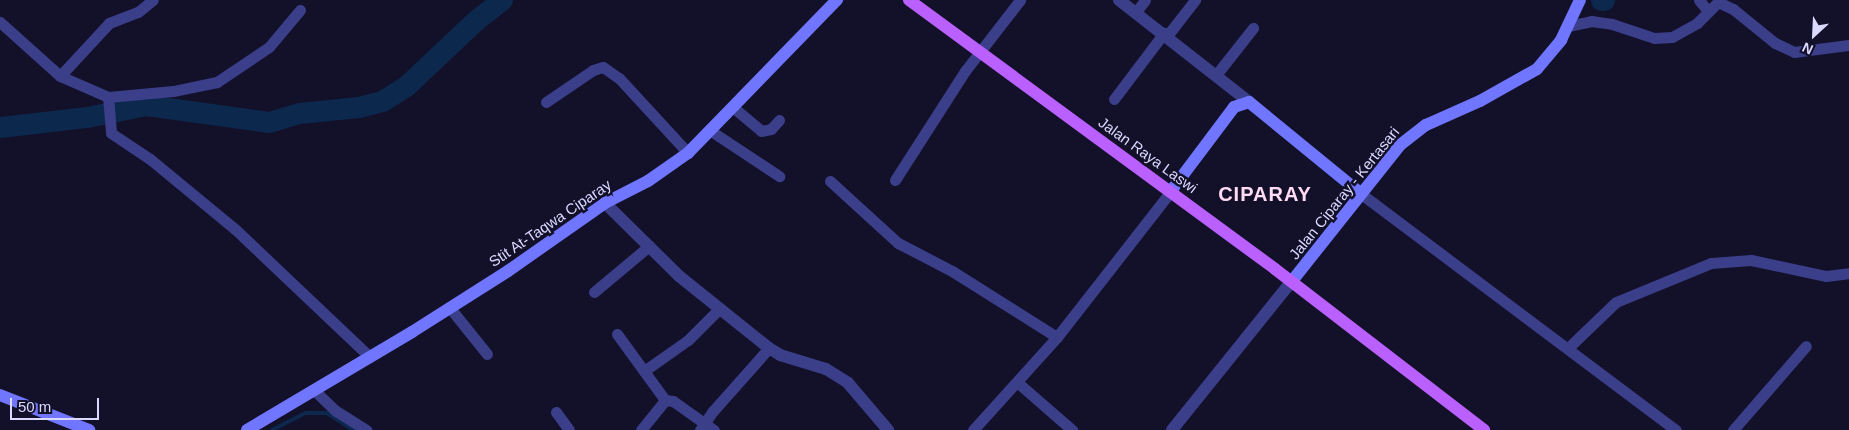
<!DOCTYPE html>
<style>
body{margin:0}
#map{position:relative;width:1849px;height:430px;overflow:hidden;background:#13102a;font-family:Helvetica,sans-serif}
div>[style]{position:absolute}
.stream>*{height:4px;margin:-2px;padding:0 2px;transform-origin:2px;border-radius:2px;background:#0d284d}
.river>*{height:21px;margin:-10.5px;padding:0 10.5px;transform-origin:10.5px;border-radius:10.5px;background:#0d284d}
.minor>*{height:11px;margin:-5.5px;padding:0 5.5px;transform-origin:5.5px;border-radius:5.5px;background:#3b3e89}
.tertiary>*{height:12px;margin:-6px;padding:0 6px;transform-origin:6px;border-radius:6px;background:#3b3e89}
.secondary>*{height:12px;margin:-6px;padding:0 6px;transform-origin:6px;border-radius:6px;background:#7076ff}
.primary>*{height:12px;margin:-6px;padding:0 6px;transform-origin:6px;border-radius:6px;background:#b960ff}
span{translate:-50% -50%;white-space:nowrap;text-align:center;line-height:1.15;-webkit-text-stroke:5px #13102a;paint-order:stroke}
.street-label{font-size:15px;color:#dbd9ff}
.district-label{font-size:20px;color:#ffdbf4;font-weight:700;letter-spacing:1px}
.north{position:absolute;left:1789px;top:10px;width:50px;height:50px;-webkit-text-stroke:4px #13102a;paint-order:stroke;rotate:205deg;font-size:14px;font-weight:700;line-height:20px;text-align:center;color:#dbd9ff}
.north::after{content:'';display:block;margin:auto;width:18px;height:22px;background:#dbd9ff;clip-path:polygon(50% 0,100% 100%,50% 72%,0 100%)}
.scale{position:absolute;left:10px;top:398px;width:89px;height:22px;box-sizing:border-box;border:2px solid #dbd9ff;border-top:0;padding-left:6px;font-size:15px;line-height:18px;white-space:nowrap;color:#dbd9ff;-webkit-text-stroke:4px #13102a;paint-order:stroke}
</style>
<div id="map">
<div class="stream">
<i style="left:272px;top:430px;width:38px;rotate:-27deg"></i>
<i style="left:306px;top:413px;width:21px"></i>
<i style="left:327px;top:413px;width:31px;rotate:33deg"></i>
</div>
<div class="river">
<i style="left:1601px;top:0;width:3px"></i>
<i style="left:0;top:127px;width:88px;rotate:-6.6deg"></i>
<i style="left:87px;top:117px;width:60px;rotate:-11.5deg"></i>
<i style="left:146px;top:105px;width:124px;rotate:7.9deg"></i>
<i style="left:269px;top:122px;width:31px;rotate:-17deg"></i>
<i style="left:299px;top:113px;width:60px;rotate:-5.7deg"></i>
<i style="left:359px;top:107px;width:24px;rotate:-15deg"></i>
<i style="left:382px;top:101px;width:28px;rotate:-32deg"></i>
<i style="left:406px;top:86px;width:96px;rotate:-43.3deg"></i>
<i style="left:476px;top:20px;width:33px;rotate:-38deg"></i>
</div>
<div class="minor">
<i style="left:1699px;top:0;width:14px;rotate:51deg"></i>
<i style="left:300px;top:10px;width:48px;rotate:130deg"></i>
<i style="left:269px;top:47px;width:63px;rotate:146.1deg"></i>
<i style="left:217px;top:82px;width:45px;rotate:168.4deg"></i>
<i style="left:173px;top:91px;width:65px;rotate:174.7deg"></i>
<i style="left:108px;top:97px;width:36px;rotate:85deg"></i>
<i style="left:111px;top:133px;width:47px;rotate:33.7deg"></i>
<i style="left:150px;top:159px;width:110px;rotate:39.5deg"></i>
<i style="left:235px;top:229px;width:186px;rotate:43.5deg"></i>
<i style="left:1136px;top:12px;width:15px;rotate:-53deg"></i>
<i style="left:0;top:22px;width:81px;rotate:42deg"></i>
<i style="left:60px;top:76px;width:52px;rotate:23.6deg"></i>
<i style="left:1568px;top:26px;width:24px;rotate:-12deg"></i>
<i style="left:1591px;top:21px;width:21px;rotate:8deg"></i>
<i style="left:1612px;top:24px;width:44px;rotate:18.4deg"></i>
<i style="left:1654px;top:38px;width:18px;rotate:-3deg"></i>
<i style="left:1672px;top:37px;width:29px;rotate:-29deg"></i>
<i style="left:1697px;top:23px;width:30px;rotate:-45deg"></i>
<i style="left:1718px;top:2px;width:17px;rotate:25deg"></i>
<i style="left:1733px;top:9px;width:54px;rotate:39deg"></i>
<i style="left:1775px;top:43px;width:21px;rotate:25deg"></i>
<i style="left:1794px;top:52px;width:55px;rotate:-7.3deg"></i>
<i style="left:1167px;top:36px;width:46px;rotate:-52.1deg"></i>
<i style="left:1216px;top:75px;width:60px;rotate:-51.8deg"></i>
<i style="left:60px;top:76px;width:72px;rotate:-47.2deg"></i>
<i style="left:109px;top:23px;width:31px;rotate:-21deg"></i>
<i style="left:138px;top:12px;width:19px;rotate:-39deg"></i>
<i style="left:1114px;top:99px;width:83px;rotate:-52.9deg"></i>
<i style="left:546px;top:102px;width:57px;rotate:-34.2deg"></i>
<i style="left:593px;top:70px;width:10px;rotate:-17deg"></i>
<i style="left:603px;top:67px;width:19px;rotate:35deg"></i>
<i style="left:619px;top:78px;width:102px;rotate:47.4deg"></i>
<i style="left:734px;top:108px;width:35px;rotate:40deg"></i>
<i style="left:761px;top:131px;width:10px;rotate:-11deg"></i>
<i style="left:771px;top:129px;width:12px;rotate:-48deg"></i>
<i style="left:711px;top:131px;width:82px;rotate:33.5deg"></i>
<i style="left:895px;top:180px;width:130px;rotate:-57.3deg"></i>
<i style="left:965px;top:71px;width:90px;rotate:-52.2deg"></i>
<i style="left:830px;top:181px;width:92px;rotate:42.4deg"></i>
<i style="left:898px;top:243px;width:61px;rotate:27.4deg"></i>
<i style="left:952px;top:271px;width:124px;rotate:32.2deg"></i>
<i style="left:1360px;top:193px;width:395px;rotate:36.9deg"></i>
<i style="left:594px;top:292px;width:72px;rotate:-39.9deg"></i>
<i style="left:450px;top:308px;width:59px;rotate:51.2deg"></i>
<i style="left:617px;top:334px;width:82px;rotate:54deg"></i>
<i style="left:1568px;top:348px;width:66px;rotate:-43.8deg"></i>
<i style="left:1616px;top:302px;width:103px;rotate:-22.3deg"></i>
<i style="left:1711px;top:263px;width:40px;rotate:-4.3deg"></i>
<i style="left:1751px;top:260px;width:77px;rotate:12deg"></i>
<i style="left:1826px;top:276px;width:23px;rotate:-7deg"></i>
<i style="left:644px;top:371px;width:54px;rotate:-35.2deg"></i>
<i style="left:688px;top:340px;width:45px;rotate:-45deg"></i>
<i style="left:1018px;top:383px;width:72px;rotate:41deg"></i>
<i style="left:314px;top:390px;width:30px;rotate:44deg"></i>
<i style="left:336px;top:411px;width:36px;rotate:32deg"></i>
<i style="left:556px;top:412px;width:22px;rotate:54deg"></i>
<i style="left:641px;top:430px;width:38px;rotate:-51deg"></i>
<i style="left:665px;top:400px;width:8px;rotate:7deg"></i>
<i style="left:673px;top:401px;width:50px;rotate:35.3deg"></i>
<i style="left:700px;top:430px;width:23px;rotate:-56deg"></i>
<i style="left:713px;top:411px;width:84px;rotate:-48.4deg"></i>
<i style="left:973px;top:430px;width:125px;rotate:-47.9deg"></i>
<i style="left:1057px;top:337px;width:185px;rotate:-52deg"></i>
<i style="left:1733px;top:430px;width:111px;rotate:-49deg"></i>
</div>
<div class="tertiary">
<i style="left:1119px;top:0;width:165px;rotate:38.1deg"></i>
<i style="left:605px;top:203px;width:104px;rotate:44.6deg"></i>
<i style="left:679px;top:276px;width:115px;rotate:38.7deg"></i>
<i style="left:769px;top:348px;width:13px;rotate:32deg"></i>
<i style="left:780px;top:355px;width:48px;rotate:16.9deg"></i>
<i style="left:826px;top:369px;width:26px;rotate:32deg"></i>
<i style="left:848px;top:383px;width:62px;rotate:49.6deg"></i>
<i style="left:1172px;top:430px;width:191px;rotate:-51.2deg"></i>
</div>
<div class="secondary">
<i style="left:1171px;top:191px;width:105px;rotate:-53.1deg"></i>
<i style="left:1234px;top:107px;width:16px;rotate:-18deg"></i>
<i style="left:1249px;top:102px;width:144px;rotate:39.3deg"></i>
<i style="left:1292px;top:281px;width:174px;rotate:-51.5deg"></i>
<i style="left:1400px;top:145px;width:33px;rotate:-38deg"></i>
<i style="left:1426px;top:125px;width:59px;rotate:-24deg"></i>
<i style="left:1480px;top:101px;width:65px;rotate:-29.3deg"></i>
<i style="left:1537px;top:69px;width:38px;rotate:-50deg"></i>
<i style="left:1561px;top:40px;width:44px;rotate:-64.6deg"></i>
<i style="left:0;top:395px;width:96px;rotate:21.5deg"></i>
<i style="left:247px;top:430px;width:192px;rotate:-30.7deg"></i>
<i style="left:412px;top:332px;width:114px;rotate:-32.4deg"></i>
<i style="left:508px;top:271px;width:118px;rotate:-35deg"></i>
<i style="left:605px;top:203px;width:48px;rotate:-27.1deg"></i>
<i style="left:648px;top:181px;width:49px;rotate:-35deg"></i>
<i style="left:688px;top:153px;width:214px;rotate:-45.8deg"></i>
</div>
<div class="primary">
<i style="left:909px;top:0;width:454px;rotate:36.3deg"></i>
<i style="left:1275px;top:269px;width:264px;rotate:37.6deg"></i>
</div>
<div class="street-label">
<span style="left:1148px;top:155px;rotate:36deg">Jalan Raya Laswi</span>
<span style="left:1344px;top:193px;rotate:-51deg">Jalan Ciparay - Kertasari</span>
<span style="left:550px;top:223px;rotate:-34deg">Stit At-Taqwa Ciparay</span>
</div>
<div class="district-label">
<span style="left:1265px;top:194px">CIPARAY</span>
</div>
<div class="north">N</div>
<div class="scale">50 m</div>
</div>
